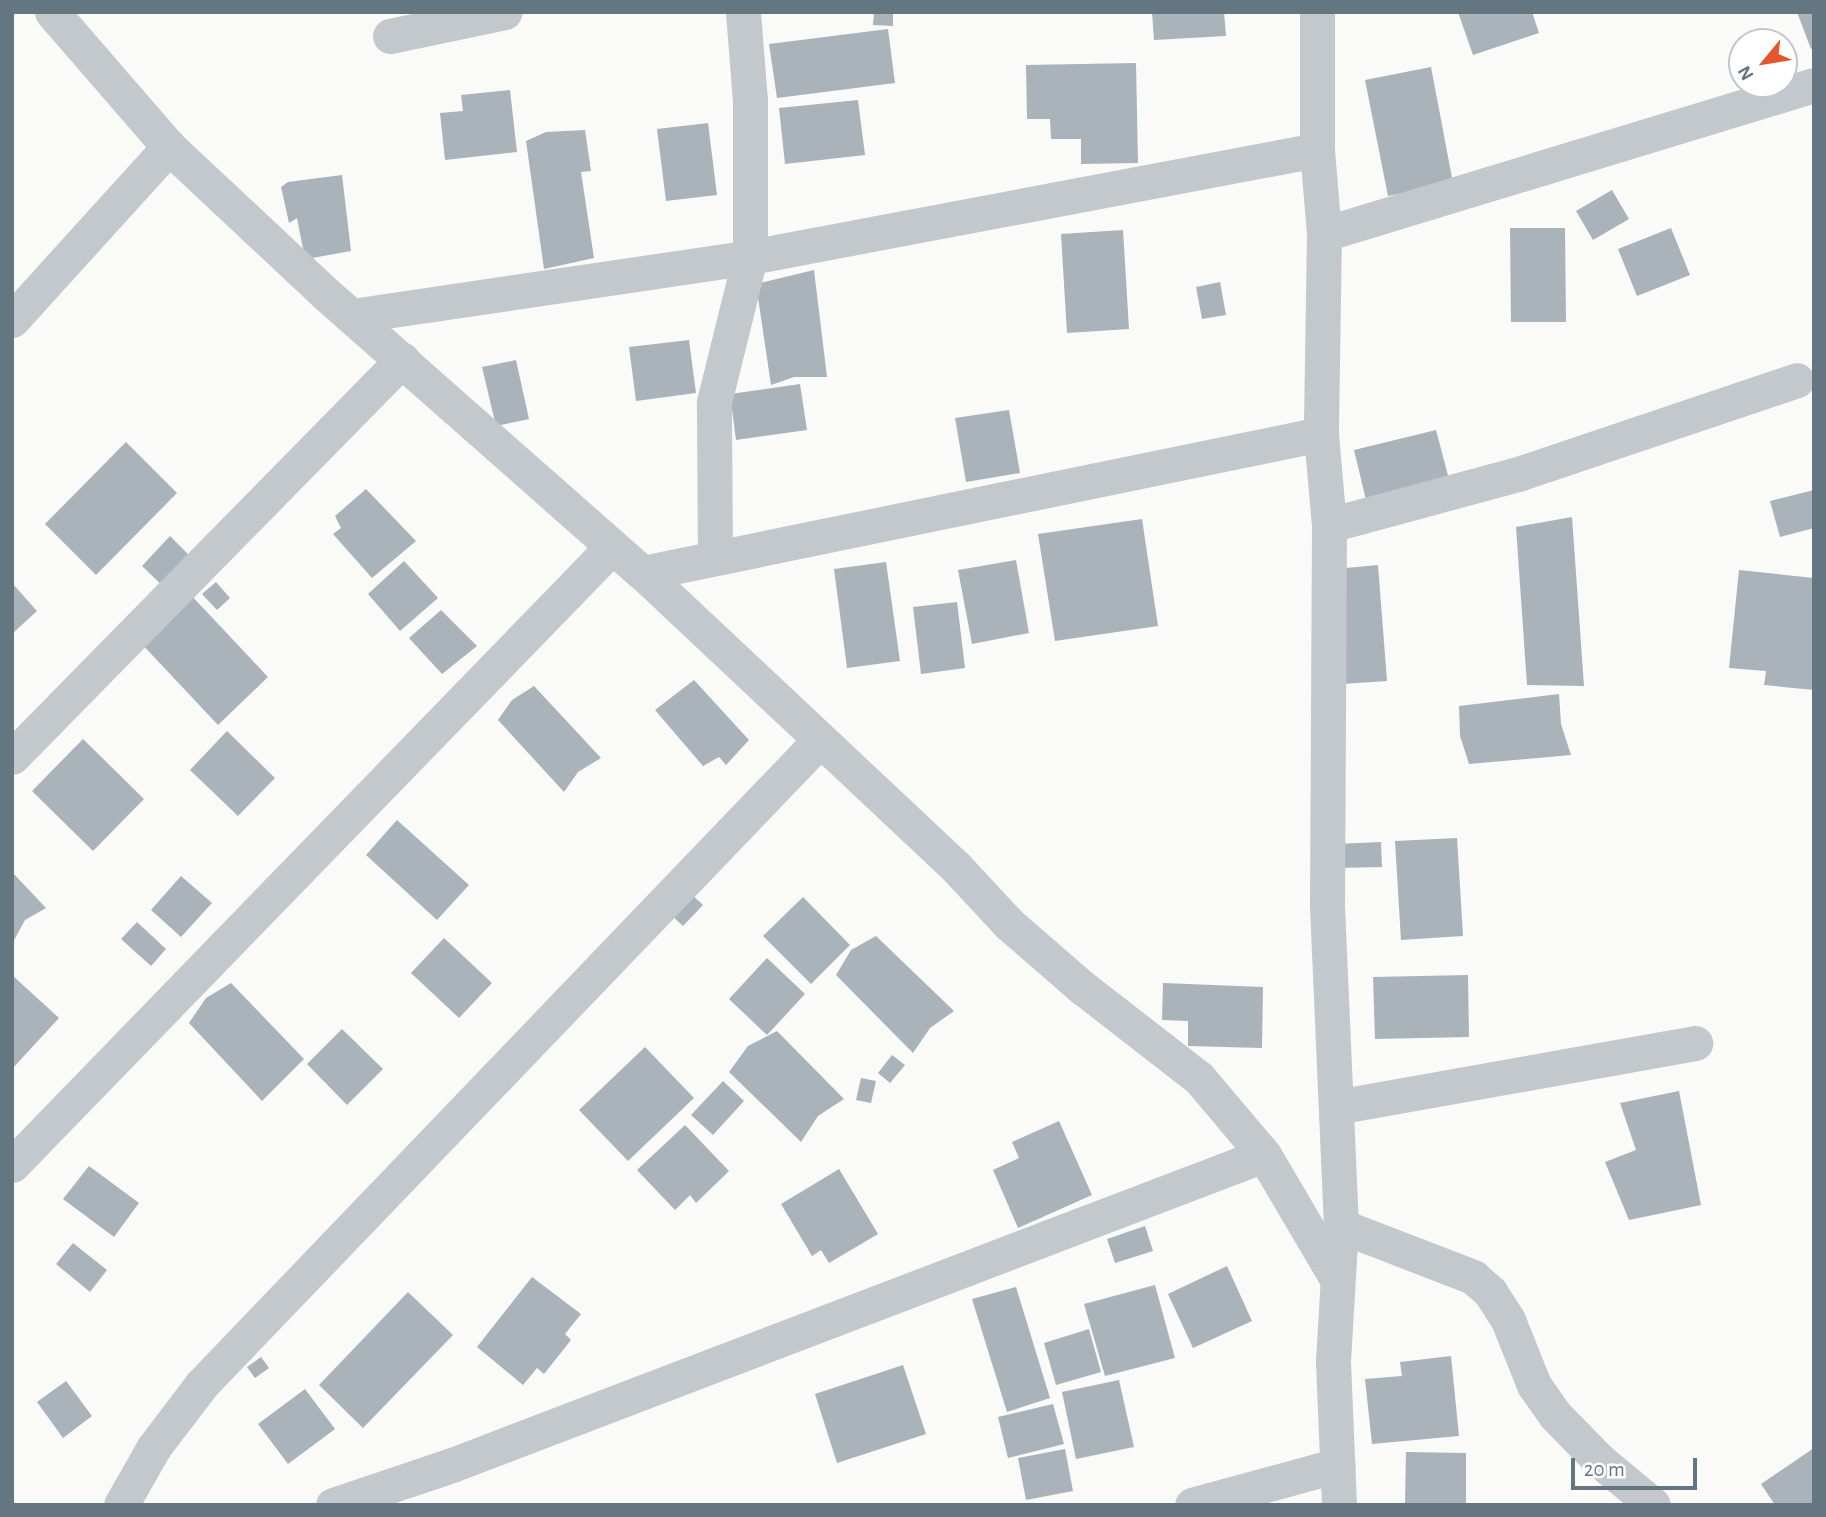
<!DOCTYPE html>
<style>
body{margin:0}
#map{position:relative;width:1826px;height:1517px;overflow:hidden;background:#fafaf8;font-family:"Alegreya Sans",sans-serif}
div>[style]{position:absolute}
.building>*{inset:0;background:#aab3b9}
.street>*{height:35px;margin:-17.5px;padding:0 17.5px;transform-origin:17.5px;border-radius:17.5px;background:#c3c8cc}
span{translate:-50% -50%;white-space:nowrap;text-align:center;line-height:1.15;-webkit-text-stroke:7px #fff;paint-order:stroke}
.frame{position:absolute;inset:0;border:14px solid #657683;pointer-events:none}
.north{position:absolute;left:1728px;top:28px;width:70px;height:70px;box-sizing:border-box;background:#fff;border:2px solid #c1c8cd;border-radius:50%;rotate:240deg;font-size:19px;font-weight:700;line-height:28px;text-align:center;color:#657683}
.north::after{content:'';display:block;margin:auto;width:24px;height:32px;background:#e4572e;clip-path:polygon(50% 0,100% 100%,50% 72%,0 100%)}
.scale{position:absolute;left:1571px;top:1458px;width:126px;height:32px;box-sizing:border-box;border:4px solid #657683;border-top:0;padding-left:9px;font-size:21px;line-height:24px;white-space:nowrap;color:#657683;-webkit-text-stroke:5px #fff;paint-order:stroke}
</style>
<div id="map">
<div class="building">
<i style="clip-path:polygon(874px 12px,893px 12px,893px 26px,873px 25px)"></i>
<i style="clip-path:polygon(1152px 12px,1224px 12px,1226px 36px,1154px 40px)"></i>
<i style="clip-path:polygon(1458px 12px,1532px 12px,1539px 33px,1473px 55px)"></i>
<i style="clip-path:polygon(1797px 12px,1814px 12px,1814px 48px,1811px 49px)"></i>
<i style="clip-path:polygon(888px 29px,895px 83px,777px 98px,769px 44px)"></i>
<i style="clip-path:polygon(1136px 63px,1138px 163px,1081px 164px,1081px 139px,1051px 139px,1050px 119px,1027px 119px,1026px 65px)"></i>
<i style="clip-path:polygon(1431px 67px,1453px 183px,1388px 196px,1365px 80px)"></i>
<i style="clip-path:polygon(510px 90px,517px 152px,445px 160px,440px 113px,463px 111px,461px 95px)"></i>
<i style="clip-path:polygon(858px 100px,865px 155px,785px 164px,779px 108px)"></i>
<i style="clip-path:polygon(708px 123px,717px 195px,666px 201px,657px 129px)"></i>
<i style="clip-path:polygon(585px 130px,591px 171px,581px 172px,594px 258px,544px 269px,526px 141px,546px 132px)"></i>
<i style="clip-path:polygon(342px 175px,351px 251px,312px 258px,304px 254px,297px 218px,289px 223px,281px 187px,288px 182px)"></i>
<i style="clip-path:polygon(1612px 190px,1629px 219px,1593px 240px,1576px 211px)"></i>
<i style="clip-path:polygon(1510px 228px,1565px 228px,1566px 322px,1511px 322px)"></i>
<i style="clip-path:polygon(1671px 228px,1690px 275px,1637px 296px,1618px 249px)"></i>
<i style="clip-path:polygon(1123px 230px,1129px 329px,1067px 333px,1061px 234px)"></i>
<i style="clip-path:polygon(814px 270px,827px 377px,794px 377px,771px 385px,756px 284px)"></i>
<i style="clip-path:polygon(1220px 282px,1226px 315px,1202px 319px,1196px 287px)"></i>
<i style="clip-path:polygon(689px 340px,696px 393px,636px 401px,629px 347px)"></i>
<i style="clip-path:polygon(516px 360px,529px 419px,496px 426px,482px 367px)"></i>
<i style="clip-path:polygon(800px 384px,807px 430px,736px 440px,730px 394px)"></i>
<i style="clip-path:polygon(1009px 410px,1020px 473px,966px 482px,955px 418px)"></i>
<i style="clip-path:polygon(1436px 430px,1450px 483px,1367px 504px,1354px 450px)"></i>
<i style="clip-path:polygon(126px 442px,177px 493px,96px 575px,45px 524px)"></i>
<i style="clip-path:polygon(366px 489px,416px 541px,372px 578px,333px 534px,341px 528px,335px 516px)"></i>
<i style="clip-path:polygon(1814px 490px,1814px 528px,1780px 537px,1770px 501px)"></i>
<i style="clip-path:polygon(1572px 517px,1584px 686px,1527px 685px,1516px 527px)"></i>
<i style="clip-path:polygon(1142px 519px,1158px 626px,1055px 641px,1038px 534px)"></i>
<i style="clip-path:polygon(170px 536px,195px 561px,167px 590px,142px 566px)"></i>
<i style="clip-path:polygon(1016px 560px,1029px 633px,972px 644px,958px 570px)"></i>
<i style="clip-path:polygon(404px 561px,438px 598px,400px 631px,368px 594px)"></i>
<i style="clip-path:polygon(886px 562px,900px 661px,847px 668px,834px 569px)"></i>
<i style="clip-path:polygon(1378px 565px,1387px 681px,1342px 684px,1335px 569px)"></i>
<i style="clip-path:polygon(1739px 570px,1814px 578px,1814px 690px,1764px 685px,1766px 671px,1729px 668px)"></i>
<i style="clip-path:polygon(216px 582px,230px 598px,217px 610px,202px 594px)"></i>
<i style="clip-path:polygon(12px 583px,37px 611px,12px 634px)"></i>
<i style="clip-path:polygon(189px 593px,268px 677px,218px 725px,139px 641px)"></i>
<i style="clip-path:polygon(957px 602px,965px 668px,921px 674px,913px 607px)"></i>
<i style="clip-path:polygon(441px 610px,477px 646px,442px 674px,409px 638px)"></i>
<i style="clip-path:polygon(694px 680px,749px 740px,726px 765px,719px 757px,703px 766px,655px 710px)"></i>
<i style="clip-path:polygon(534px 686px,601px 758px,578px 772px,564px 792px,498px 720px,512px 700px)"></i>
<i style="clip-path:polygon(1559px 694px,1561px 724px,1571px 755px,1469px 764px,1460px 736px,1459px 706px)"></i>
<i style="clip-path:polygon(227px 731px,275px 778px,238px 816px,190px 770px)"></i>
<i style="clip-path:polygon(83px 739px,144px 799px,93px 851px,32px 791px)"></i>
<i style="clip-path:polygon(397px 820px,469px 885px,437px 920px,366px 855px)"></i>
<i style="clip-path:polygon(1457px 838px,1463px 936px,1401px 940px,1395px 841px)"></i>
<i style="clip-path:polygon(1381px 842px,1382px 867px,1337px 868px,1336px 844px)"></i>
<i style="clip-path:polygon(12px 872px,46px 908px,25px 920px,12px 944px)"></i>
<i style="clip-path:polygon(181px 876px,212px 903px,181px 937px,151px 910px)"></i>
<i style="clip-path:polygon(689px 892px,703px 905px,683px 926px,669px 913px)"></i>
<i style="clip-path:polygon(803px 897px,850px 945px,811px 984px,763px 936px)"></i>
<i style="clip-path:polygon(137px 922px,166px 949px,151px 966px,121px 939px)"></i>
<i style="clip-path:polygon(876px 936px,954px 1011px,930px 1028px,913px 1053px,836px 975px,851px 950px)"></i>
<i style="clip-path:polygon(444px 938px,492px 983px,459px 1018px,411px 973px)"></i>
<i style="clip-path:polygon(767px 958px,805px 994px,767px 1035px,729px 999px)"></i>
<i style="clip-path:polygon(12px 975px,59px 1018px,12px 1069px)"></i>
<i style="clip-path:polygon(1468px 975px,1469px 1037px,1375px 1039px,1373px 977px)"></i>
<i style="clip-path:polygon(231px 983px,304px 1059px,262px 1101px,189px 1023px,206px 998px)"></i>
<i style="clip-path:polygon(1163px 983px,1263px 987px,1262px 1048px,1188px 1046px,1188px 1021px,1162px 1020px)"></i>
<i style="clip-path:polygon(342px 1029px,383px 1069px,347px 1105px,307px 1064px)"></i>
<i style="clip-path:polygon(777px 1031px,844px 1099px,818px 1116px,801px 1142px,729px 1072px,748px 1046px)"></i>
<i style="clip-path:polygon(645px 1047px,694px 1098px,628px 1161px,579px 1110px)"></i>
<i style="clip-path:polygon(892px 1055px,905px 1065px,890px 1083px,878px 1073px)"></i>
<i style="clip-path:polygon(861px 1078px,876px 1081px,871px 1103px,856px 1100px)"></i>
<i style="clip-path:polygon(723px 1081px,744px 1101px,713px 1135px,691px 1115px)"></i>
<i style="clip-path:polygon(1679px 1091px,1701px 1205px,1629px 1220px,1605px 1162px,1636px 1150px,1620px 1103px)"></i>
<i style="clip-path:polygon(1059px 1121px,1092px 1195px,1018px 1228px,993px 1170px,1019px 1158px,1012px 1142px)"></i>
<i style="clip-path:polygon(685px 1125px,729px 1171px,696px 1203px,690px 1195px,675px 1210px,637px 1170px)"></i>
<i style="clip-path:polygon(89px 1166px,139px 1203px,114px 1237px,63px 1199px)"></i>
<i style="clip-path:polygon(839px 1169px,878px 1234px,829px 1263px,821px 1250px,812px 1256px,781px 1204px)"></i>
<i style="clip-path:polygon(1145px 1226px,1153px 1251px,1115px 1263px,1107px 1239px)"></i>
<i style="clip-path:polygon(73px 1243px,107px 1270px,90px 1292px,56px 1264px)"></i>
<i style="clip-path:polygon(1227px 1266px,1252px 1321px,1193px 1348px,1168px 1294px)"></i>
<i style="clip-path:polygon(532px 1277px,581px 1314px,565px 1334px,571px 1340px,544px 1374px,537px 1368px,523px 1385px,477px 1347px)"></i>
<i style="clip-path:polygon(1155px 1285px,1175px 1358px,1105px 1376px,1084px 1304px)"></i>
<i style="clip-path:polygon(1016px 1287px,1050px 1398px,1007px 1412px,972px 1299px)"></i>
<i style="clip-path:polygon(408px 1292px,453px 1335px,363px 1428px,319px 1385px)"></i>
<i style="clip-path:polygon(1089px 1329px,1101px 1372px,1056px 1385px,1044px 1343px)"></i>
<i style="clip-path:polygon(1451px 1356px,1459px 1436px,1372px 1444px,1365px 1379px,1402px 1376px,1400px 1362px)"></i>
<i style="clip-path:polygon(261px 1357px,269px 1368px,255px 1378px,247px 1367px)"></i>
<i style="clip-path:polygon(903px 1365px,926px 1434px,837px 1463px,815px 1394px)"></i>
<i style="clip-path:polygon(1119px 1380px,1134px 1447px,1076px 1459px,1062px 1392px)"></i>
<i style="clip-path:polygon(66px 1381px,92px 1416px,63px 1438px,37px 1402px)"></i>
<i style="clip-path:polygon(305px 1389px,335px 1429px,288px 1464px,258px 1424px)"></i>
<i style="clip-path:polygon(1053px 1404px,1064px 1444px,1008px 1458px,998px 1417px)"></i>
<i style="clip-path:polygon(1814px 1448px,1814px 1505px,1775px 1505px,1761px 1484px)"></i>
<i style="clip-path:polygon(1065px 1449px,1073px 1491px,1026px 1500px,1018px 1458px)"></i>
<i style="clip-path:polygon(1406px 1452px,1466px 1453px,1466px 1505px,1405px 1505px)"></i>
</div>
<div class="street">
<i style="left:52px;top:12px;width:179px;rotate:49.1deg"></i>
<i style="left:169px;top:147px;width:215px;rotate:43.1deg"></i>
<i style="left:326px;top:294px;width:422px;rotate:41.4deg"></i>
<i style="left:643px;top:573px;width:429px;rotate:43.2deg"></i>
<i style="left:956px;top:867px;width:78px;rotate:47.1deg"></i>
<i style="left:1009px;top:924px;width:98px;rotate:40.9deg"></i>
<i style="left:1083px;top:988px;width:147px;rotate:37.8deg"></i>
<i style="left:1199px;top:1078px;width:101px;rotate:49.8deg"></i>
<i style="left:1264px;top:1155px;width:144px;rotate:59.5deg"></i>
<i style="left:1317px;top:12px;width:138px;rotate:90deg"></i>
<i style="left:1317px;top:150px;width:84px;rotate:85.2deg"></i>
<i style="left:1324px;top:234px;width:200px;rotate:90.9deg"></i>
<i style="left:1321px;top:434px;width:91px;rotate:85deg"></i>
<i style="left:1329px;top:525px;width:381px;rotate:90.3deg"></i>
<i style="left:1327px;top:906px;width:320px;rotate:87.5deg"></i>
<i style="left:1341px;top:1226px;width:136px;rotate:93.4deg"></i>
<i style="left:1333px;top:1362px;width:143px;rotate:87.6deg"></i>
<i style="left:390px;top:36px;width:117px;rotate:-11.8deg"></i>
<i style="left:1324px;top:234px;width:512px;rotate:-16.91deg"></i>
<i style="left:352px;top:316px;width:402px;rotate:-8.4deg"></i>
<i style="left:750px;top:257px;width:577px;rotate:-10.69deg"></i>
<i style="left:12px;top:320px;width:234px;rotate:-47.8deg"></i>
<i style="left:1329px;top:525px;width:196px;rotate:-15.1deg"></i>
<i style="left:1518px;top:474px;width:294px;rotate:-18.6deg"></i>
<i style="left:715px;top:558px;width:156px;rotate:-90.4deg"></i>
<i style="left:714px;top:402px;width:149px;rotate:-76.1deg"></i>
<i style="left:750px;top:257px;width:156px;rotate:-90deg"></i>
<i style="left:750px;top:101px;width:89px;rotate:-94.5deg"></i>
<i style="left:643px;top:573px;width:692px;rotate:-11.59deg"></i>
<i style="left:12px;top:757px;width:557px;rotate:-45.51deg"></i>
<i style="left:1336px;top:1107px;width:365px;rotate:-10.1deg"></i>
<i style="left:12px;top:1165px;width:861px;rotate:-45.85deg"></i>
<i style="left:1341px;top:1226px;width:142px;rotate:21.1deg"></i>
<i style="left:1473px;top:1277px;width:23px;rotate:41deg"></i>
<i style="left:1490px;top:1292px;width:33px;rotate:57deg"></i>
<i style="left:1508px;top:1320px;width:70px;rotate:68.2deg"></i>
<i style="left:1534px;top:1385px;width:37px;rotate:55deg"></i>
<i style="left:1555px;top:1415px;width:63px;rotate:45.6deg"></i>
<i style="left:1599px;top:1460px;width:70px;rotate:39.8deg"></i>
<i style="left:121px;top:1505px;width:67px;rotate:-60.4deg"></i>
<i style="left:154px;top:1447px;width:79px;rotate:-52.7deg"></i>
<i style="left:202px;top:1384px;width:891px;rotate:-46.18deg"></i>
<i style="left:333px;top:1505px;width:126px;rotate:-18.6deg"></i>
<i style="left:452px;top:1465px;width:869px;rotate:-20.9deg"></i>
<i style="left:1192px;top:1505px;width:151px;rotate:-15.3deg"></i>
</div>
<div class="frame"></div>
<div class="north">N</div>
<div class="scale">20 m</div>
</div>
